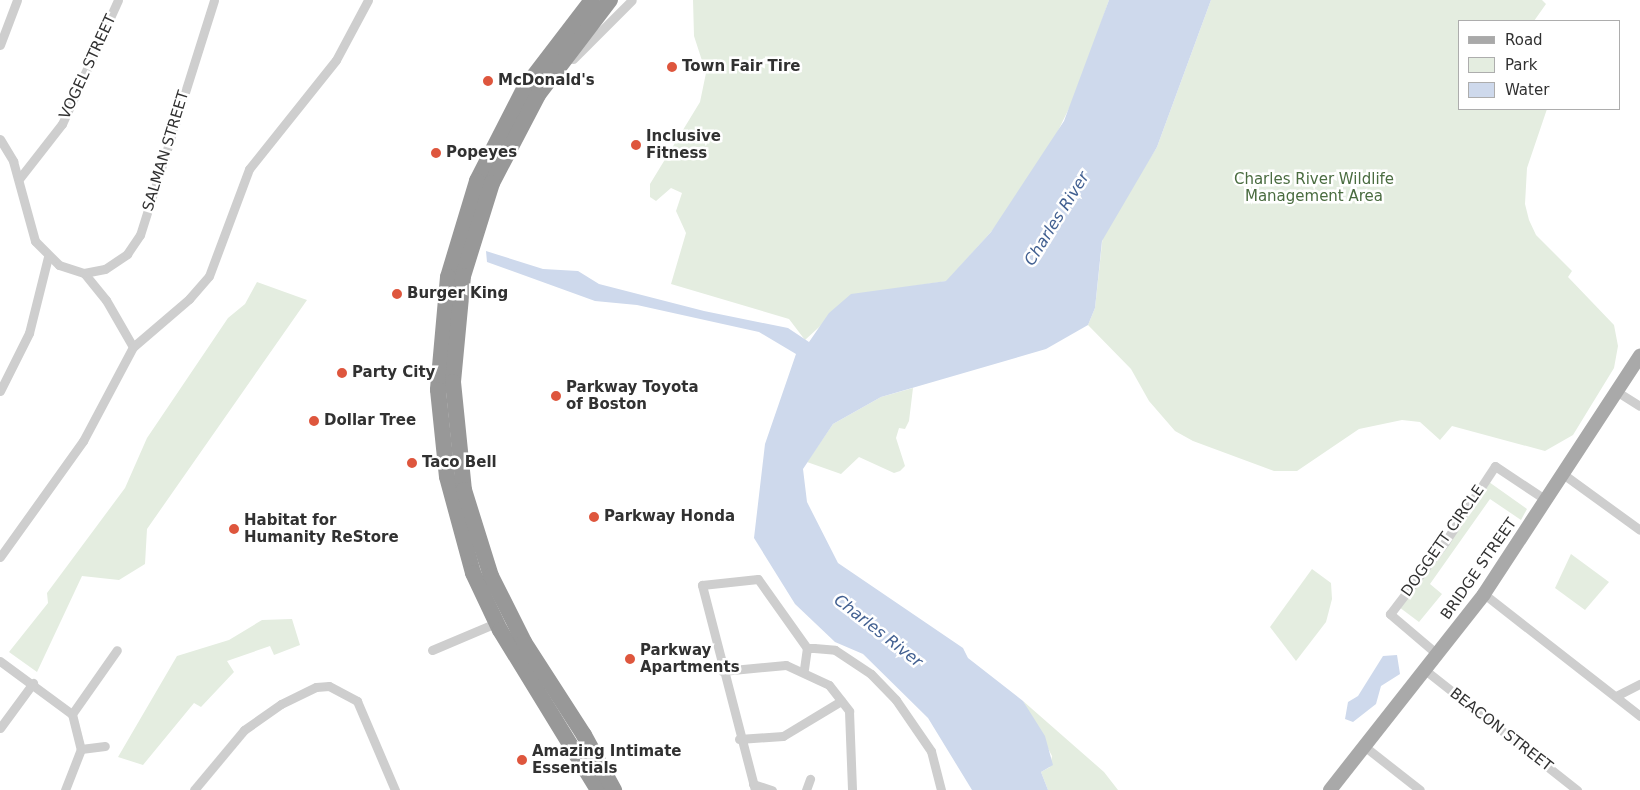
<!DOCTYPE html>
<style>
body{margin:0}
#map{position:relative;width:1640px;height:790px;overflow:hidden;background:#fff;font-family:"DejaVu Sans",sans-serif}
div>[style]{position:absolute}
.green>*{inset:0;background:#e4ede0}
.water>*{inset:0;background:#ced9ec}
.street>*{height:9px;margin:-4.5px;padding:0 4.5px;transform-origin:4.5px;border-radius:4.5px;background:#cecece}
.primary>*{height:14px;margin:-7px;padding:0 7px;transform-origin:7px;border-radius:7px;background:#a9a9a9}
.highway>*{height:16px;margin:-8px;padding:0 8px;transform-origin:8px;border-radius:8px;background:#989898}
.dots>*{width:14px;height:14px;translate:-50% -50%;box-sizing:border-box;border:2px solid #fff;border-radius:50%}
span{translate:-50% -50%;white-space:nowrap;text-align:center;line-height:1.15;-webkit-text-stroke:5px #fff;paint-order:stroke}
.street-label{font-size:15px;color:#313131}
.poi-label{font-size:15px;color:#313131;font-weight:700}
.left{translate:0 -50%;text-align:left}
.park-label{font-size:15px;color:#4a6c40}
.water-label{font-size:16px;color:#426091;font-style:italic}
.legend{position:absolute;left:1458px;top:20px;width:162px;height:90px;box-sizing:border-box;background:#fff;border:1px solid #adadad;margin:0;padding:6px 9px;list-style:none;font-size:15px;color:#313131}
.legend li{display:flex;align-items:center;gap:10px;height:25px}
.legend b{width:25px;border:1px solid #adadad}
</style>
<div id="map">
<div class="green">
<i style="clip-path:polygon(693px 0,1109px 0,1077px 92px,1038px 172px,991px 232px,947px 281px,854px 295px,805px 340px,789px 319px,671px 284px,686px 233px,676px 211px,682px 193px,671px 188px,656px 201px,650px 197px,650px 184px,700px 102px,706px 73px,694px 36px)"></i>
<i style="clip-path:polygon(1211px 0,1542px 0,1546px 4px,1534px 21px,1459px 21px,1459px 109px,1547px 109px,1527px 168px,1525px 204px,1529px 220px,1536px 235px,1572px 271px,1568px 277px,1614px 325px,1618px 346px,1614px 368px,1573px 435px,1545px 451px,1452px 426px,1440px 440px,1420px 422px,1402px 420px,1359px 429px,1297px 471px,1274px 471px,1193px 441px,1175px 431px,1149px 401px,1131px 369px,1088px 325px,1095px 308px,1103px 234px,1157px 147px)"></i>
<i style="clip-path:polygon(257px 282px,307px 300px,147px 529px,145px 564px,119px 580px,82px 576px,37px 672px,9px 652px,48px 603px,47px 593px,125px 488px,147px 438px,228px 318px,245px 304px)"></i>
<i style="clip-path:polygon(913px 388px,909px 421px,905px 429px,899px 428px,896px 438px,905px 466px,900px 471px,894px 473px,859px 457px,841px 474px,807px 462px,833px 424px,881px 397px)"></i>
<i style="clip-path:polygon(1489px 482px,1527px 509px,1521px 520px,1490px 499px,1430px 584px,1442px 594px,1419px 622px,1399px 607px)"></i>
<i style="clip-path:polygon(1571px 554px,1609px 582px,1585px 610px,1555px 588px)"></i>
<i style="clip-path:polygon(1312px 569px,1331px 583px,1332px 599px,1326px 622px,1296px 661px,1270px 627px)"></i>
<i style="clip-path:polygon(292px 619px,300px 645px,274px 655px,270px 646px,227px 661px,234px 672px,201px 707px,194px 703px,143px 765px,118px 757px,177px 656px,229px 640px,262px 620px)"></i>
<i style="clip-path:polygon(1023px 701px,1104px 772px,1118px 790px,1048px 790px,1041px 772px,1050px 767px,1052px 756px)"></i>
</div>
<div class="water">
<i style="clip-path:polygon(1109px 0,1211px 0,1157px 147px,1102px 241px,1095px 308px,1088px 325px,1046px 349px,881px 397px,833px 424px,803px 469px,807px 502px,838px 563px,963px 648px,968px 658px,1023px 701px,1045px 736px,1053px 765px,1041px 772px,1048px 790px,972px 790px,928px 718px,863px 654px,835px 642px,795px 604px,754px 538px,765px 444px,796px 354px,759px 332px,637px 305px,595px 301px,487px 262px,486px 251px,543px 269px,578px 271px,599px 284px,704px 311px,788px 328px,809px 342px,829px 313px,851px 294px,946px 281px,991px 232px,1064px 121px)"></i>
<i style="clip-path:polygon(1397px 655px,1400px 674px,1381px 686px,1376px 704px,1353px 722px,1345px 719px,1348px 702px,1358px 696px,1383px 656px)"></i>
</div>
<div class="street">
<i style="left:0;top:45px;width:48px;rotate:-69.3deg"></i>
<i style="left:573px;top:59px;width:83px;rotate:-45deg"></i>
<i style="left:0;top:139px;width:26px;rotate:59deg"></i>
<i style="left:13px;top:161px;width:83px;rotate:74.6deg"></i>
<i style="left:35px;top:241px;width:34px;rotate:45deg"></i>
<i style="left:59px;top:265px;width:26px;rotate:18deg"></i>
<i style="left:84px;top:273px;width:35px;rotate:51deg"></i>
<i style="left:106px;top:300px;width:54px;rotate:60.1deg"></i>
<i style="left:19px;top:179px;width:70px;rotate:-52deg"></i>
<i style="left:62px;top:124px;width:136px;rotate:-65.7deg"></i>
<i style="left:84px;top:273px;width:21px;rotate:-11deg"></i>
<i style="left:105px;top:269px;width:27px;rotate:-34deg"></i>
<i style="left:127px;top:254px;width:23px;rotate:-56deg"></i>
<i style="left:140px;top:235px;width:246px;rotate:-72.5deg"></i>
<i style="left:0;top:391px;width:65px;rotate:-63.4deg"></i>
<i style="left:29px;top:333px;width:78px;rotate:-76deg"></i>
<i style="left:1616px;top:391px;width:28px;rotate:32deg"></i>
<i style="left:1563px;top:474px;width:95px;rotate:36deg"></i>
<i style="left:0;top:557px;width:143px;rotate:-54.4deg"></i>
<i style="left:83px;top:441px;width:106px;rotate:-62deg"></i>
<i style="left:133px;top:347px;width:74px;rotate:-40.6deg"></i>
<i style="left:189px;top:299px;width:30px;rotate:-49deg"></i>
<i style="left:209px;top:276px;width:114px;rotate:-69.5deg"></i>
<i style="left:249px;top:169px;width:139px;rotate:-51.4deg"></i>
<i style="left:336px;top:60px;width:68px;rotate:-61.9deg"></i>
<i style="left:1484px;top:594px;width:198px;rotate:38deg"></i>
<i style="left:432px;top:650px;width:69px;rotate:-22.9deg"></i>
<i style="left:1437px;top:654px;width:62px;rotate:-139.6deg"></i>
<i style="left:1390px;top:614px;width:91px;rotate:-52.6deg"></i>
<i style="left:1445px;top:542px;width:91px;rotate:-56.7deg"></i>
<i style="left:1495px;top:466px;width:61px;rotate:33.7deg"></i>
<i style="left:0;top:661px;width:89px;rotate:36.4deg"></i>
<i style="left:72px;top:714px;width:36px;rotate:76deg"></i>
<i style="left:81px;top:749px;width:44px;rotate:111.3deg"></i>
<i style="left:804px;top:669px;width:21px;rotate:-82deg"></i>
<i style="left:807px;top:648px;width:7px"></i>
<i style="left:814px;top:648px;width:21px;rotate:5deg"></i>
<i style="left:835px;top:650px;width:43px;rotate:33.7deg"></i>
<i style="left:871px;top:674px;width:36px;rotate:46deg"></i>
<i style="left:896px;top:700px;width:62px;rotate:55.5deg"></i>
<i style="left:931px;top:751px;width:40px;rotate:75.6deg"></i>
<i style="left:1425px;top:670px;width:194px;rotate:38.3deg"></i>
<i style="left:722px;top:671px;width:64px;rotate:-5.4deg"></i>
<i style="left:786px;top:665px;width:47px;rotate:24.9deg"></i>
<i style="left:829px;top:685px;width:33px;rotate:52deg"></i>
<i style="left:849px;top:711px;width:79px;rotate:87.8deg"></i>
<i style="left:1616px;top:696px;width:27px;rotate:-27deg"></i>
<i style="left:72px;top:714px;width:78px;rotate:-54.9deg"></i>
<i style="left:0;top:728px;width:56px;rotate:-53.7deg"></i>
<i style="left:739px;top:739px;width:44px;rotate:-3.9deg"></i>
<i style="left:783px;top:736px;width:68px;rotate:-31.1deg"></i>
<i style="left:1364px;top:746px;width:71px;rotate:38.2deg"></i>
<i style="left:81px;top:749px;width:24px;rotate:-7deg"></i>
<i style="left:753px;top:784px;width:20px;rotate:18deg"></i>
<i style="left:194px;top:790px;width:78px;rotate:-50.2deg"></i>
<i style="left:244px;top:730px;width:45px;rotate:-35.1deg"></i>
<i style="left:281px;top:704px;width:39px;rotate:-26deg"></i>
<i style="left:316px;top:687px;width:13px;rotate:-4deg"></i>
<i style="left:329px;top:686px;width:32px;rotate:28deg"></i>
<i style="left:357px;top:701px;width:97px;rotate:66.9deg"></i>
<i style="left:755px;top:790px;width:212px;rotate:-104.5deg"></i>
<i style="left:702px;top:585px;width:56px;rotate:-6.1deg"></i>
<i style="left:758px;top:579px;width:85px;rotate:54.6deg"></i>
<i style="left:806px;top:790px;width:12px;rotate:-70deg"></i>
</div>
<div class="primary">
<i style="left:1330px;top:790px;width:249px;rotate:-51.8deg"></i>
<i style="left:1484px;top:594px;width:285px;rotate:-56.8deg"></i>
</div>
<div class="highway">
<i style="left:592px;top:0;width:112px;rotate:127.4deg"></i>
<i style="left:524px;top:89px;width:103px;rotate:117.1deg"></i>
<i style="left:477px;top:181px;width:100px;rotate:106.8deg"></i>
<i style="left:448px;top:277px;width:113px;rotate:95.1deg"></i>
<i style="left:438px;top:390px;width:87px;rotate:84.1deg"></i>
<i style="left:447px;top:477px;width:99px;rotate:74.8deg"></i>
<i style="left:473px;top:573px;width:63px;rotate:64.7deg"></i>
<i style="left:500px;top:630px;width:188px;rotate:58.5deg"></i>
<i style="left:610px;top:0;width:119px;rotate:127.2deg"></i>
<i style="left:538px;top:95px;width:99px;rotate:117.6deg"></i>
<i style="left:492px;top:183px;width:97px;rotate:107.3deg"></i>
<i style="left:463px;top:276px;width:106px;rotate:95.4deg"></i>
<i style="left:453px;top:382px;width:109px;rotate:84.2deg"></i>
<i style="left:464px;top:490px;width:90px;rotate:72.6deg"></i>
<i style="left:491px;top:576px;width:74px;rotate:63.4deg"></i>
<i style="left:524px;top:642px;width:111px;rotate:57.2deg"></i>
<i style="left:584px;top:735px;width:63px;rotate:61.4deg"></i>
</div>
<div class="dots">
<i style="left:672px;top:67px;background:#de563d"></i>
<i style="left:488px;top:81px;background:#de563d"></i>
<i style="left:636px;top:145px;background:#de563d"></i>
<i style="left:436px;top:153px;background:#de563d"></i>
<i style="left:397px;top:294px;background:#de563d"></i>
<i style="left:342px;top:373px;background:#de563d"></i>
<i style="left:556px;top:396px;background:#de563d"></i>
<i style="left:314px;top:421px;background:#de563d"></i>
<i style="left:412px;top:463px;background:#de563d"></i>
<i style="left:594px;top:517px;background:#de563d"></i>
<i style="left:234px;top:529px;background:#de563d"></i>
<i style="left:630px;top:659px;background:#de563d"></i>
<i style="left:522px;top:760px;background:#de563d"></i>
</div>
<div class="street-label">
<span style="left:88px;top:67px;rotate:-65deg">VOGEL STREET</span>
<span style="left:166px;top:151px;rotate:-73deg">SALMAN STREET</span>
<span style="left:1443px;top:541px;rotate:-55deg">DOGGETT CIRCLE</span>
<span style="left:1479px;top:569px;rotate:-55deg">BRIDGE STREET</span>
<span style="left:1501px;top:730px;rotate:38deg">BEACON STREET</span>
</div>
<div class="poi-label">
<span class="left" style="left:682px;top:67px">Town Fair Tire</span>
<span class="left" style="left:498px;top:81px">McDonald's</span>
<span class="left" style="left:646px;top:145px">Inclusive<br>Fitness</span>
<span class="left" style="left:446px;top:153px">Popeyes</span>
<span class="left" style="left:407px;top:294px">Burger King</span>
<span class="left" style="left:352px;top:373px">Party City</span>
<span class="left" style="left:566px;top:396px">Parkway Toyota<br>of Boston</span>
<span class="left" style="left:324px;top:421px">Dollar Tree</span>
<span class="left" style="left:422px;top:463px">Taco Bell</span>
<span class="left" style="left:604px;top:517px">Parkway Honda</span>
<span class="left" style="left:244px;top:529px">Habitat for<br>Humanity ReStore</span>
<span class="left" style="left:640px;top:659px">Parkway<br>Apartments</span>
<span class="left" style="left:532px;top:760px">Amazing Intimate<br>Essentials</span>
</div>
<div class="park-label">
<span style="left:1314px;top:188px">Charles River Wildlife<br>Management Area</span>
</div>
<div class="water-label">
<span style="left:1057px;top:219px;rotate:-58deg">Charles River</span>
<span style="left:878px;top:631px;rotate:38deg">Charles River</span>
</div>
<ul class="legend">
<li><b style="height:6px;background:#a9a9a9"></b>Road</li>
<li><b style="height:14px;background:#e4ede0"></b>Park</li>
<li><b style="height:14px;background:#ced9ec"></b>Water</li>
</ul>
</div>
